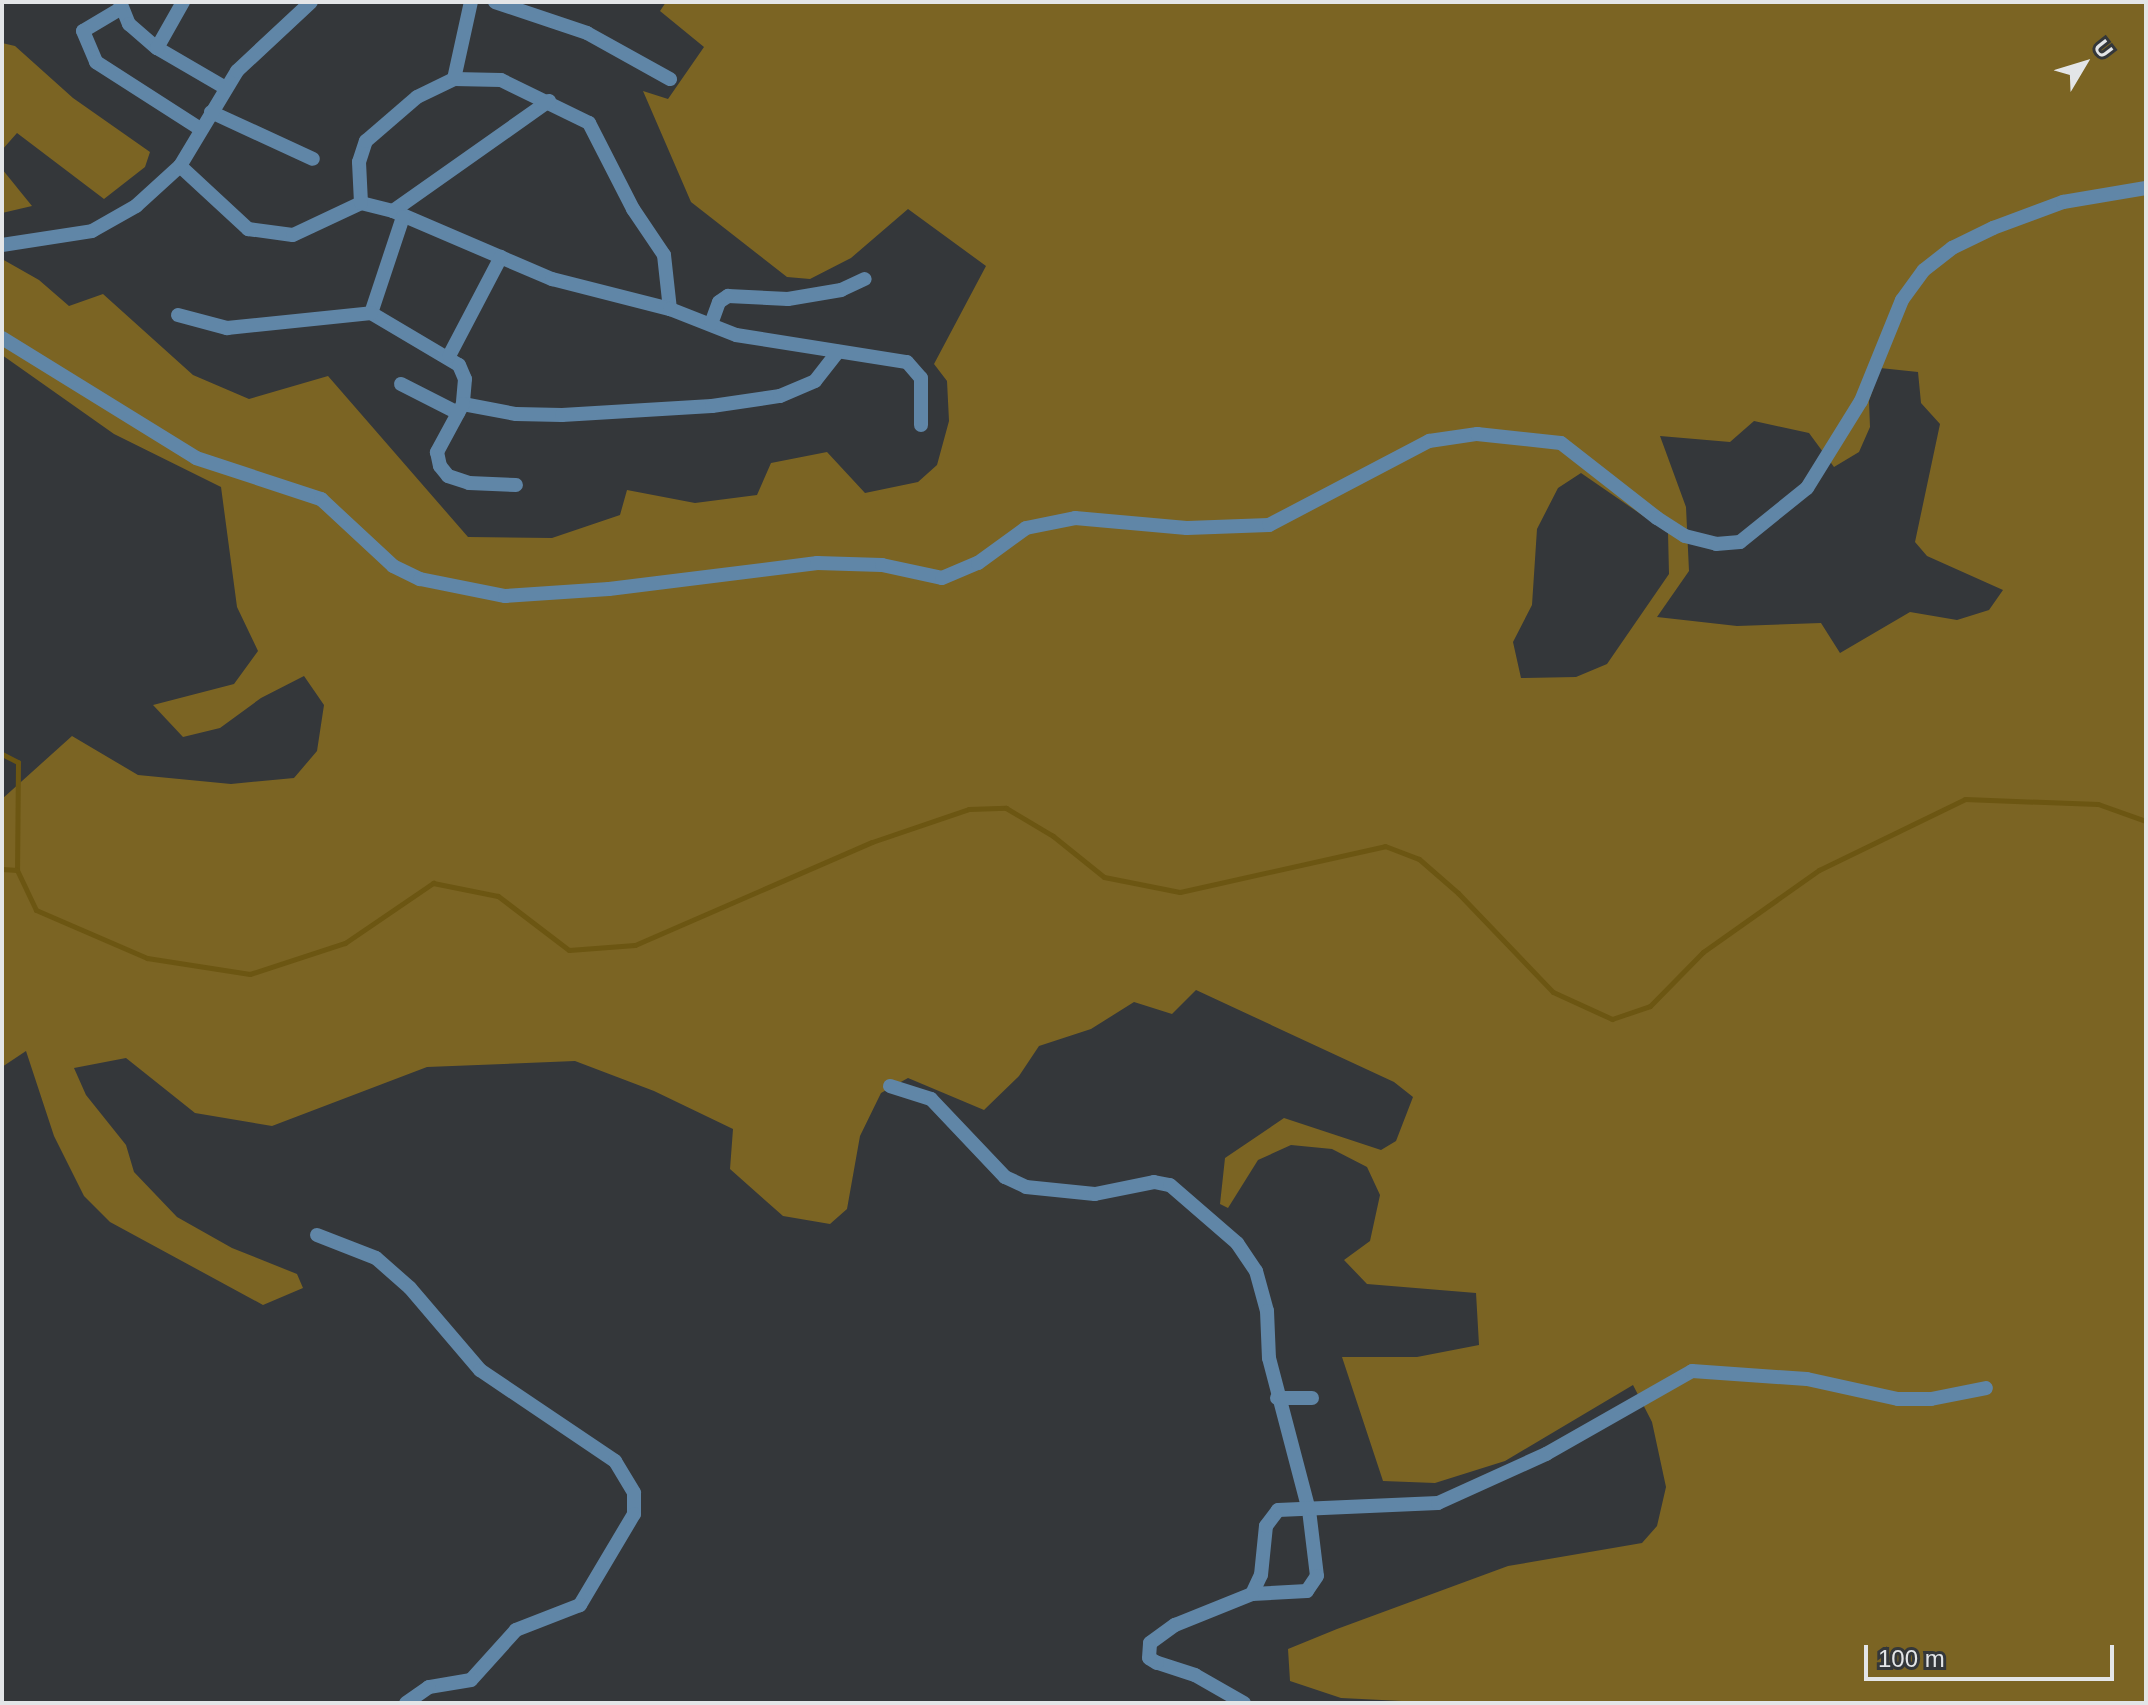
<!DOCTYPE html>
<style>
body{margin:0}
#map{position:relative;width:2148px;height:1705px;overflow:hidden;background:#34373a;font-family:Helvetica,sans-serif}
div>[style]{position:absolute}
.forest>*{inset:0;background:#7b6423}
.stream>*{height:5px;margin:-2.5px;padding:0 2.5px;transform-origin:2.5px;border-radius:2.5px;background:#6c5612}
.street>*{height:14px;margin:-7px;padding:0 7px;transform-origin:7px;border-radius:7px;background:#6086a7}
span{translate:-50% -50%;white-space:nowrap;text-align:center;line-height:1.15;-webkit-text-stroke:6px #34373a;paint-order:stroke}
.frame{position:absolute;inset:0;border:4px solid #e3e5e7;pointer-events:none}
.north{position:absolute;left:2044px;top:24px;width:80px;height:80px;-webkit-text-stroke:6px #34373a;paint-order:stroke;rotate:52deg;font-size:22px;font-weight:700;line-height:32px;text-align:center;color:#e3e5e7}
.north::after{content:'';display:block;margin:auto;width:28px;height:36px;background:#e3e5e7;clip-path:polygon(50% 0,100% 100%,50% 72%,0 100%)}
.scale{position:absolute;left:1864px;top:1645px;width:250px;height:36px;box-sizing:border-box;border:4px solid #e3e5e7;border-top:0;padding-left:10px;font-size:24px;line-height:28px;white-space:nowrap;color:#e3e5e7;-webkit-text-stroke:6px #34373a;paint-order:stroke}
</style>
<div id="map">
<div class="forest">
<i style="clip-path:polygon(evenodd,666px 2px,2146px 2px,2146px 1703px,1442px 1703px,1341px 1698px,1290px 1681px,1288px 1649px,1337px 1629px,1508px 1566px,1642px 1543px,1657px 1526px,1666px 1487px,1652px 1422px,1633px 1385px,1505px 1461px,1435px 1483px,1383px 1481px,1342px 1357px,1417px 1357px,1479px 1345px,1476px 1293px,1367px 1284px,1344px 1260px,1370px 1241px,1380px 1195px,1367px 1167px,1332px 1149px,1291px 1145px,1258px 1160px,1228px 1208px,1220px 1204px,1225px 1158px,1284px 1118px,1381px 1150px,1396px 1141px,1413px 1097px,1394px 1082px,1196px 990px,1172px 1014px,1134px 1002px,1091px 1029px,1039px 1046px,1019px 1076px,984px 1110px,908px 1078px,881px 1093px,860px 1136px,847px 1209px,830px 1224px,783px 1216px,730px 1169px,733px 1129px,654px 1091px,575px 1061px,427px 1067px,272px 1126px,195px 1113px,126px 1058px,74px 1068px,86px 1095px,126px 1145px,134px 1172px,177px 1217px,232px 1248px,297px 1274px,303px 1288px,263px 1305px,110px 1222px,84px 1196px,54px 1136px,26px 1051px,2px 1067px,2px 799px,72px 736px,138px 775px,231px 784px,294px 778px,317px 751px,324px 705px,304px 676px,261px 698px,220px 728px,183px 737px,153px 705px,234px 684px,258px 651px,237px 607px,221px 487px,114px 434px,2px 355px,2px 259px,39px 280px,69px 306px,103px 294px,193px 375px,249px 399px,328px 376px,468px 537px,552px 538px,620px 515px,627px 490px,695px 503px,757px 495px,771px 463px,827px 452px,865px 493px,918px 482px,937px 465px,949px 421px,947px 381px,934px 364px,986px 266px,908px 209px,851px 258px,810px 279px,787px 277px,691px 202px,643px 91px,668px 99px,704px 47px,660px 11px,666px 2px,1880px 368px,1918px 372px,1921px 403px,1940px 424px,1915px 542px,1927px 556px,2003px 590px,1989px 610px,1957px 620px,1910px 612px,1840px 653px,1821px 623px,1737px 626px,1657px 617px,1689px 571px,1686px 507px,1660px 436px,1730px 442px,1754px 421px,1809px 433px,1834px 467px,1859px 452px,1870px 427px,1869px 401px,1880px 368px,666px 2px,1581px 473px,1668px 533px,1669px 574px,1607px 664px,1576px 677px,1521px 678px,1513px 642px,1532px 605px,1537px 529px,1558px 488px,1581px 473px)"></i>
<i style="clip-path:polygon(2px 43px,15px 46px,73px 98px,150px 152px,145px 167px,104px 199px,17px 133px,2px 150px)"></i>
<i style="clip-path:polygon(2px 169px,32px 206px,2px 213px)"></i>
</div>
<div class="stream">
<i style="left:2px;top:754px;width:18px;rotate:27deg"></i>
<i style="left:18px;top:762px;width:108px;rotate:90.5deg"></i>
<i style="left:17px;top:870px;width:44px;rotate:64.6deg"></i>
<i style="left:36px;top:910px;width:121px;rotate:23.4deg"></i>
<i style="left:147px;top:958px;width:104px;rotate:8.8deg"></i>
<i style="left:250px;top:974px;width:100px;rotate:-18.1deg"></i>
<i style="left:345px;top:943px;width:107px;rotate:-34.3deg"></i>
<i style="left:433px;top:883px;width:66px;rotate:11.3deg"></i>
<i style="left:498px;top:896px;width:89px;rotate:37.3deg"></i>
<i style="left:569px;top:950px;width:66px;rotate:-4.3deg"></i>
<i style="left:635px;top:945px;width:258px;rotate:-23.5deg"></i>
<i style="left:872px;top:842px;width:102px;rotate:-18.8deg"></i>
<i style="left:969px;top:809px;width:37px;rotate:-2deg"></i>
<i style="left:1006px;top:808px;width:55px;rotate:30.8deg"></i>
<i style="left:1053px;top:836px;width:65px;rotate:38.8deg"></i>
<i style="left:1104px;top:877px;width:77px;rotate:11.2deg"></i>
<i style="left:1180px;top:892px;width:210px;rotate:-12.6deg"></i>
<i style="left:1385px;top:846px;width:36px;rotate:21deg"></i>
<i style="left:1419px;top:859px;width:52px;rotate:41.1deg"></i>
<i style="left:1458px;top:893px;width:137px;rotate:46.2deg"></i>
<i style="left:1553px;top:992px;width:65px;rotate:24.6deg"></i>
<i style="left:1612px;top:1019px;width:40px;rotate:-18.9deg"></i>
<i style="left:1650px;top:1006px;width:76px;rotate:-45.5deg"></i>
<i style="left:1703px;top:952px;width:142px;rotate:-35.3deg"></i>
<i style="left:1819px;top:870px;width:162px;rotate:-25.9deg"></i>
<i style="left:1965px;top:799px;width:133px;rotate:2.2deg"></i>
<i style="left:2098px;top:804px;width:51px;rotate:19.5deg"></i>
<i style="left:2px;top:869px;width:15px;rotate:4deg"></i>
</div>
<div class="street">
<i style="left:120px;top:2px;width:24px;rotate:68deg"></i>
<i style="left:129px;top:24px;width:37px;rotate:41deg"></i>
<i style="left:157px;top:48px;width:78px;rotate:30.2deg"></i>
<i style="left:495px;top:2px;width:97px;rotate:18.6deg"></i>
<i style="left:587px;top:33px;width:95px;rotate:29deg"></i>
<i style="left:120px;top:9px;width:43px;rotate:149.3deg"></i>
<i style="left:83px;top:31px;width:34px;rotate:67deg"></i>
<i style="left:96px;top:62px;width:122px;rotate:32.7deg"></i>
<i style="left:157px;top:48px;width:53px;rotate:-60.5deg"></i>
<i style="left:454px;top:79px;width:47px;rotate:1.2deg"></i>
<i style="left:501px;top:80px;width:98px;rotate:26deg"></i>
<i style="left:589px;top:123px;width:97px;rotate:62.9deg"></i>
<i style="left:633px;top:209px;width:55px;rotate:56deg"></i>
<i style="left:664px;top:255px;width:54px;rotate:83.7deg"></i>
<i style="left:211px;top:112px;width:112px;rotate:24.7deg"></i>
<i style="left:180px;top:166px;width:93px;rotate:42.8deg"></i>
<i style="left:248px;top:229px;width:45px;rotate:7.6deg"></i>
<i style="left:293px;top:235px;width:75px;rotate:-25.2deg"></i>
<i style="left:361px;top:203px;width:33px;rotate:14deg"></i>
<i style="left:393px;top:211px;width:173px;rotate:23.2deg"></i>
<i style="left:552px;top:279px;width:122px;rotate:14.3deg"></i>
<i style="left:670px;top:309px;width:71px;rotate:21.5deg"></i>
<i style="left:736px;top:335px;width:173px;rotate:9deg"></i>
<i style="left:907px;top:362px;width:21px;rotate:49deg"></i>
<i style="left:921px;top:378px;width:47px;rotate:90deg"></i>
<i style="left:361px;top:203px;width:41px;rotate:-92.8deg"></i>
<i style="left:359px;top:162px;width:22px;rotate:-72deg"></i>
<i style="left:366px;top:141px;width:67px;rotate:-40.8deg"></i>
<i style="left:417px;top:97px;width:41px;rotate:-25.9deg"></i>
<i style="left:454px;top:79px;width:79px;rotate:-77.6deg"></i>
<i style="left:393px;top:211px;width:191px;rotate:-35.2deg"></i>
<i style="left:403px;top:217px;width:101px;rotate:108.4deg"></i>
<i style="left:371px;top:313px;width:102px;rotate:30.6deg"></i>
<i style="left:459px;top:365px;width:15px;rotate:67deg"></i>
<i style="left:465px;top:379px;width:25px;rotate:95deg"></i>
<i style="left:463px;top:404px;width:54px;rotate:10.7deg"></i>
<i style="left:516px;top:414px;width:46px;rotate:1.2deg"></i>
<i style="left:562px;top:415px;width:150px;rotate:-3.4deg"></i>
<i style="left:712px;top:406px;width:69px;rotate:-8.4deg"></i>
<i style="left:780px;top:396px;width:38px;rotate:-23deg"></i>
<i style="left:815px;top:381px;width:37px;rotate:-52deg"></i>
<i style="left:2px;top:245px;width:91px;rotate:-8.8deg"></i>
<i style="left:92px;top:231px;width:51px;rotate:-29.6deg"></i>
<i style="left:136px;top:206px;width:59px;rotate:-42.3deg"></i>
<i style="left:180px;top:166px;width:111px;rotate:-59deg"></i>
<i style="left:237px;top:71px;width:101px;rotate:-43deg"></i>
<i style="left:178px;top:315px;width:51px;rotate:14.9deg"></i>
<i style="left:227px;top:328px;width:145px;rotate:-5.9deg"></i>
<i style="left:711px;top:324px;width:23px;rotate:-70deg"></i>
<i style="left:719px;top:302px;width:11px;rotate:-34deg"></i>
<i style="left:728px;top:296px;width:60px;rotate:2.9deg"></i>
<i style="left:788px;top:299px;width:54px;rotate:-9.6deg"></i>
<i style="left:841px;top:290px;width:26px;rotate:-25deg"></i>
<i style="left:2px;top:338px;width:228px;rotate:31.7deg"></i>
<i style="left:196px;top:458px;width:132px;rotate:18.2deg"></i>
<i style="left:321px;top:499px;width:98px;rotate:42.9deg"></i>
<i style="left:393px;top:566px;width:30px;rotate:26deg"></i>
<i style="left:420px;top:579px;width:87px;rotate:11.3deg"></i>
<i style="left:505px;top:596px;width:104px;rotate:-3.9deg"></i>
<i style="left:609px;top:589px;width:210px;rotate:-7.1deg"></i>
<i style="left:817px;top:563px;width:65px;rotate:1.8deg"></i>
<i style="left:882px;top:565px;width:61px;rotate:12.2deg"></i>
<i style="left:942px;top:578px;width:39px;rotate:-23deg"></i>
<i style="left:978px;top:563px;width:59px;rotate:-36.1deg"></i>
<i style="left:1026px;top:528px;width:50px;rotate:-11.5deg"></i>
<i style="left:1075px;top:518px;width:112px;rotate:5.1deg"></i>
<i style="left:1187px;top:528px;width:82px;rotate:-2.1deg"></i>
<i style="left:1269px;top:525px;width:181px;rotate:-27.7deg"></i>
<i style="left:1429px;top:441px;width:49px;rotate:-8.3deg"></i>
<i style="left:1477px;top:434px;width:84px;rotate:6.1deg"></i>
<i style="left:1561px;top:443px;width:122px;rotate:38deg"></i>
<i style="left:1657px;top:518px;width:33px;rotate:33deg"></i>
<i style="left:1685px;top:536px;width:32px;rotate:14deg"></i>
<i style="left:1716px;top:544px;width:24px;rotate:-5deg"></i>
<i style="left:1740px;top:542px;width:86px;rotate:-38.9deg"></i>
<i style="left:1807px;top:488px;width:102px;rotate:-58.2deg"></i>
<i style="left:1861px;top:401px;width:109px;rotate:-67.9deg"></i>
<i style="left:1902px;top:300px;width:37px;rotate:-54deg"></i>
<i style="left:1924px;top:270px;width:36px;rotate:-38deg"></i>
<i style="left:1952px;top:248px;width:46px;rotate:-26deg"></i>
<i style="left:1993px;top:228px;width:75px;rotate:-20.4deg"></i>
<i style="left:2063px;top:202px;width:84px;rotate:-9.6deg"></i>
<i style="left:449px;top:356px;width:112px;rotate:-62.3deg"></i>
<i style="left:401px;top:384px;width:64px;rotate:27deg"></i>
<i style="left:463px;top:404px;width:55px;rotate:118.4deg"></i>
<i style="left:437px;top:452px;width:14px;rotate:78deg"></i>
<i style="left:440px;top:466px;width:13px;rotate:51deg"></i>
<i style="left:448px;top:476px;width:22px;rotate:18deg"></i>
<i style="left:469px;top:483px;width:47px;rotate:2.4deg"></i>
<i style="left:890px;top:1086px;width:43px;rotate:17.6deg"></i>
<i style="left:931px;top:1099px;width:108px;rotate:46.5deg"></i>
<i style="left:1005px;top:1177px;width:23px;rotate:25deg"></i>
<i style="left:1026px;top:1187px;width:69px;rotate:5.8deg"></i>
<i style="left:1095px;top:1194px;width:60px;rotate:-11.5deg"></i>
<i style="left:1154px;top:1182px;width:16px;rotate:11deg"></i>
<i style="left:1170px;top:1185px;width:89px;rotate:40.9deg"></i>
<i style="left:1237px;top:1243px;width:34px;rotate:56deg"></i>
<i style="left:1256px;top:1271px;width:41px;rotate:74.6deg"></i>
<i style="left:1267px;top:1311px;width:47px;rotate:87.6deg"></i>
<i style="left:1269px;top:1358px;width:157px;rotate:75.3deg"></i>
<i style="left:1309px;top:1510px;width:66px;rotate:83.1deg"></i>
<i style="left:1317px;top:1576px;width:18px;rotate:124deg"></i>
<i style="left:1307px;top:1591px;width:55px;rotate:176.9deg"></i>
<i style="left:317px;top:1235px;width:63px;rotate:21.3deg"></i>
<i style="left:376px;top:1258px;width:45px;rotate:41.4deg"></i>
<i style="left:410px;top:1288px;width:108px;rotate:49.5deg"></i>
<i style="left:480px;top:1370px;width:163px;rotate:34deg"></i>
<i style="left:615px;top:1461px;width:37px;rotate:59deg"></i>
<i style="left:634px;top:1493px;width:21px;rotate:90deg"></i>
<i style="left:634px;top:1514px;width:106px;rotate:120.7deg"></i>
<i style="left:580px;top:1605px;width:69px;rotate:158.7deg"></i>
<i style="left:516px;top:1630px;width:67px;rotate:132deg"></i>
<i style="left:471px;top:1680px;width:43px;rotate:170.5deg"></i>
<i style="left:429px;top:1687px;width:28px;rotate:145deg"></i>
<i style="left:1277px;top:1398px;width:35px"></i>
<i style="left:1244px;top:1703px;width:56px;rotate:-150.3deg"></i>
<i style="left:1195px;top:1675px;width:40px;rotate:-162deg"></i>
<i style="left:1157px;top:1663px;width:9px;rotate:-148deg"></i>
<i style="left:1149px;top:1658px;width:15px;rotate:-86deg"></i>
<i style="left:1150px;top:1643px;width:31px;rotate:-36deg"></i>
<i style="left:1175px;top:1625px;width:83px;rotate:-21.9deg"></i>
<i style="left:1252px;top:1594px;width:21px;rotate:-65deg"></i>
<i style="left:1261px;top:1575px;width:49px;rotate:-84.2deg"></i>
<i style="left:1266px;top:1526px;width:20px;rotate:-53deg"></i>
<i style="left:1278px;top:1510px;width:160px;rotate:-2.5deg"></i>
<i style="left:1438px;top:1503px;width:119px;rotate:-24.4deg"></i>
<i style="left:1546px;top:1454px;width:168px;rotate:-29.6deg"></i>
<i style="left:1692px;top:1371px;width:115px;rotate:4deg"></i>
<i style="left:1807px;top:1379px;width:93px;rotate:12.4deg"></i>
<i style="left:1898px;top:1399px;width:33px"></i>
<i style="left:1931px;top:1399px;width:56px;rotate:-11.3deg"></i>
</div>
<div class="frame"></div>
<div class="north">U</div>
<div class="scale">100 m</div>
</div>
